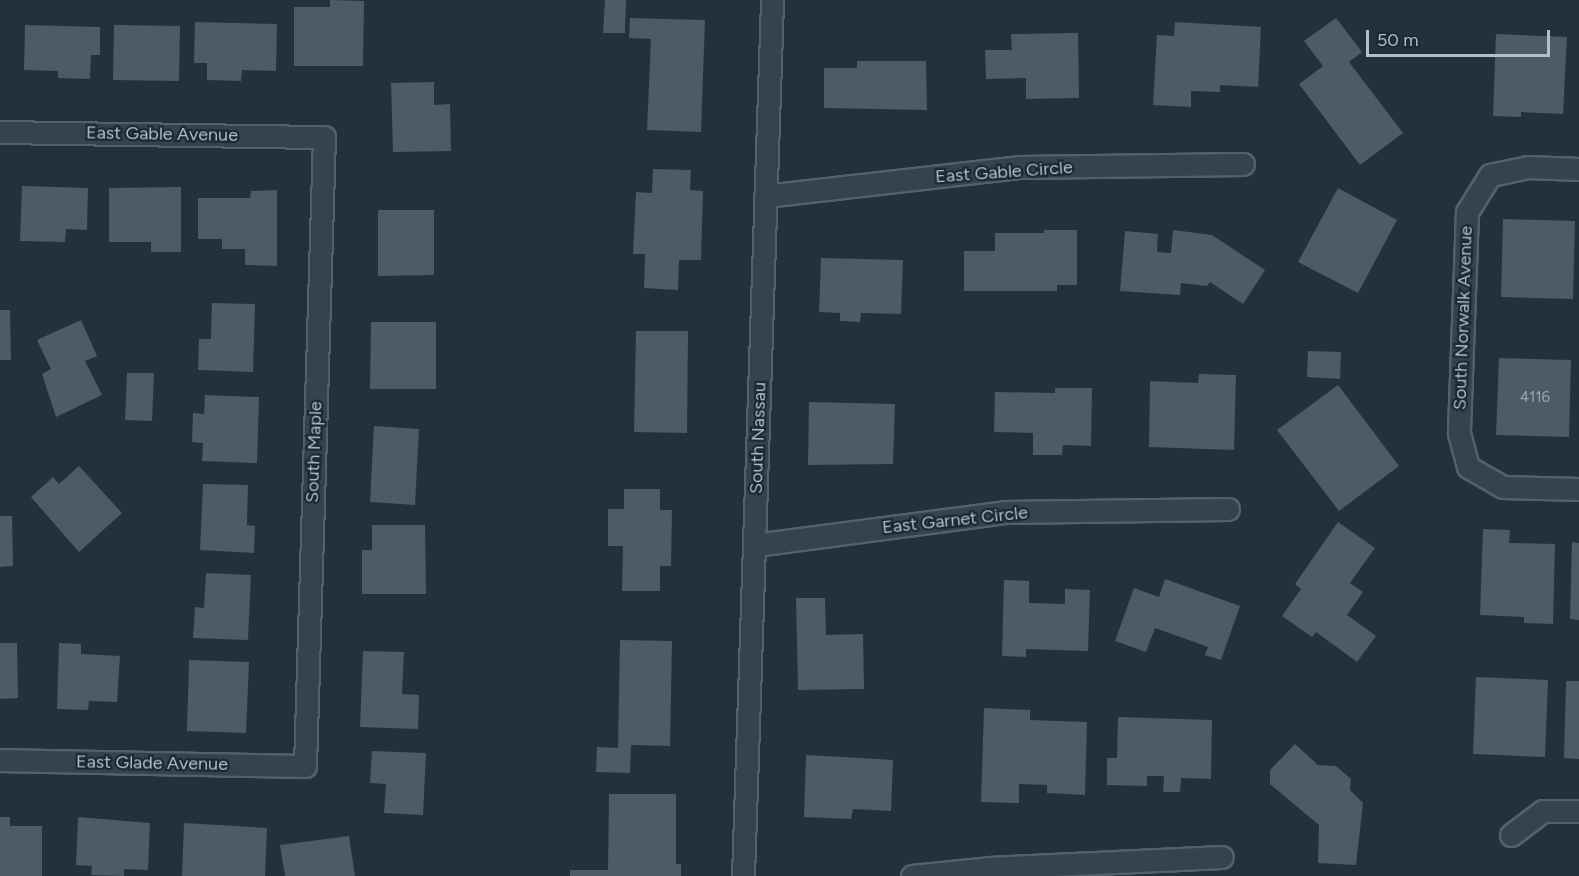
<!DOCTYPE html>
<style>
body{margin:0}
#map{position:relative;width:1579px;height:876px;overflow:hidden;background:#22323c;font-family:Figtree,sans-serif}
div>[style]{position:absolute}
.building>*{inset:0;background:#4b5c67}
.roads{filter:drop-shadow(2px 0 #54616a) drop-shadow(-2px 0 #54616a) drop-shadow(0 2px #54616a) drop-shadow(0 -2px #54616a)}
.street>*{height:21px;margin:-10.5px;padding:0 10.5px;transform-origin:10.5px;border-radius:10.5px;background:#36434c}
span{translate:-50% -50%;white-space:nowrap;text-align:center;line-height:1.15;-webkit-text-stroke:4.5px #1b2831;paint-order:stroke}
.number-label{font-size:15px;color:#98a6b0}
.number-label span{-webkit-text-stroke-width:0}
.street-label{font-size:18px;color:#b2bec8}
.scale{position:absolute;left:1366px;top:30px;width:184px;height:27px;box-sizing:border-box;border:3px solid #b2bec8;border-top:0;padding-left:8px;font-size:18px;line-height:21px;white-space:nowrap;color:#b2bec8;-webkit-text-stroke:4px #1b2831;paint-order:stroke}
</style>
<div id="map">
<div class="building">
<i style="clip-path:polygon(330px 0,364px 1px,363px 66px,294px 66px,294px 7px,330px 7px)"></i>
<i style="clip-path:polygon(605px 0,626px 0,625px 33px,603px 33px)"></i>
<i style="clip-path:polygon(630px 18px,705px 20px,701px 132px,647px 130px,651px 39px,629px 38px)"></i>
<i style="clip-path:polygon(1336px 18px,1362px 52px,1349px 62px,1403px 133px,1360px 165px,1299px 84px,1323px 66px,1304px 41px)"></i>
<i style="clip-path:polygon(195px 22px,277px 24px,276px 71px,242px 70px,241px 81px,207px 80px,207px 63px,194px 63px)"></i>
<i style="clip-path:polygon(1175px 22px,1261px 27px,1258px 87px,1220px 85px,1220px 92px,1191px 91px,1191px 107px,1153px 105px,1157px 35px,1174px 36px)"></i>
<i style="clip-path:polygon(25px 25px,100px 27px,100px 55px,91px 55px,90px 79px,58px 78px,58px 71px,24px 70px)"></i>
<i style="clip-path:polygon(114px 25px,180px 26px,179px 81px,113px 80px)"></i>
<i style="clip-path:polygon(1078px 33px,1079px 98px,1026px 99px,1026px 78px,986px 79px,985px 50px,1012px 50px,1011px 34px)"></i>
<i style="clip-path:polygon(1496px 34px,1567px 37px,1563px 114px,1521px 112px,1521px 117px,1493px 116px)"></i>
<i style="clip-path:polygon(857px 61px,926px 61px,927px 110px,824px 108px,824px 68px,857px 68px)"></i>
<i style="clip-path:polygon(434px 82px,434px 105px,450px 104px,451px 151px,393px 152px,391px 83px)"></i>
<i style="clip-path:polygon(653px 169px,691px 170px,690px 190px,703px 191px,701px 260px,679px 260px,678px 290px,644px 288px,645px 254px,633px 254px,636px 192px,652px 193px)"></i>
<i style="clip-path:polygon(22px 186px,88px 188px,87px 230px,66px 229px,65px 242px,20px 241px)"></i>
<i style="clip-path:polygon(181px 187px,181px 252px,151px 252px,151px 242px,109px 242px,109px 188px)"></i>
<i style="clip-path:polygon(1338px 188px,1397px 220px,1358px 293px,1298px 262px)"></i>
<i style="clip-path:polygon(277px 190px,277px 266px,245px 265px,245px 249px,222px 249px,222px 239px,198px 239px,198px 198px,250px 198px,251px 191px)"></i>
<i style="clip-path:polygon(378px 210px,434px 210px,434px 275px,378px 276px)"></i>
<i style="clip-path:polygon(1503px 219px,1575px 221px,1573px 299px,1501px 297px)"></i>
<i style="clip-path:polygon(1044px 230px,1077px 230px,1077px 285px,1057px 285px,1057px 291px,964px 291px,964px 251px,995px 251px,995px 233px,1044px 233px)"></i>
<i style="clip-path:polygon(1173px 230px,1212px 235px,1265px 270px,1243px 304px,1210px 282px,1207px 286px,1181px 283px,1180px 295px,1120px 291px,1125px 231px,1158px 234px,1157px 252px,1171px 253px)"></i>
<i style="clip-path:polygon(821px 258px,903px 260px,901px 314px,861px 313px,860px 322px,840px 321px,840px 313px,819px 312px)"></i>
<i style="clip-path:polygon(212px 303px,255px 304px,253px 372px,198px 370px,199px 339px,211px 339px)"></i>
<i style="clip-path:polygon(0 310px,10px 310px,11px 360px,0 360px)"></i>
<i style="clip-path:polygon(81px 320px,97px 356px,85px 361px,102px 395px,56px 417px,42px 374px,51px 369px,37px 340px)"></i>
<i style="clip-path:polygon(371px 322px,436px 322px,436px 389px,370px 389px)"></i>
<i style="clip-path:polygon(636px 331px,688px 331px,687px 433px,634px 432px)"></i>
<i style="clip-path:polygon(1308px 351px,1341px 352px,1340px 379px,1307px 377px)"></i>
<i style="clip-path:polygon(1499px 358px,1571px 360px,1569px 437px,1496px 435px)"></i>
<i style="clip-path:polygon(127px 373px,154px 373px,152px 421px,125px 420px)"></i>
<i style="clip-path:polygon(1199px 374px,1236px 375px,1234px 450px,1149px 447px,1150px 381px,1198px 383px)"></i>
<i style="clip-path:polygon(1338px 385px,1399px 466px,1339px 511px,1277px 430px)"></i>
<i style="clip-path:polygon(1055px 388px,1092px 388px,1091px 446px,1063px 445px,1062px 455px,1033px 455px,1033px 433px,994px 432px,995px 392px,1055px 393px)"></i>
<i style="clip-path:polygon(205px 395px,259px 397px,257px 463px,202px 461px,203px 443px,192px 442px,193px 413px,204px 414px)"></i>
<i style="clip-path:polygon(809px 402px,895px 404px,893px 464px,808px 465px)"></i>
<i style="clip-path:polygon(374px 426px,419px 429px,415px 505px,370px 502px)"></i>
<i style="clip-path:polygon(79px 466px,122px 513px,79px 552px,31px 497px,53px 477px,59px 484px)"></i>
<i style="clip-path:polygon(203px 484px,248px 485px,247px 525px,255px 526px,254px 553px,200px 550px)"></i>
<i style="clip-path:polygon(624px 489px,660px 489px,660px 510px,672px 510px,671px 566px,660px 566px,660px 591px,622px 591px,623px 546px,608px 546px,608px 509px,624px 509px)"></i>
<i style="clip-path:polygon(0 516px,12px 516px,13px 566px,0 567px)"></i>
<i style="clip-path:polygon(1338px 522px,1375px 548px,1350px 583px,1363px 592px,1347px 615px,1376px 636px,1357px 662px,1316px 632px,1312px 637px,1282px 616px,1301px 589px,1295px 584px)"></i>
<i style="clip-path:polygon(372px 525px,425px 525px,426px 594px,362px 594px,362px 550px,372px 550px)"></i>
<i style="clip-path:polygon(1483px 529px,1510px 530px,1509px 543px,1555px 544px,1553px 624px,1524px 623px,1524px 617px,1480px 615px)"></i>
<i style="clip-path:polygon(1572px 542px,1579px 543px,1579px 620px,1570px 619px)"></i>
<i style="clip-path:polygon(206px 573px,251px 575px,248px 640px,193px 638px,195px 607px,204px 608px)"></i>
<i style="clip-path:polygon(1165px 579px,1240px 606px,1221px 660px,1205px 655px,1208px 647px,1155px 628px,1146px 652px,1115px 641px,1134px 588px,1159px 597px)"></i>
<i style="clip-path:polygon(1004px 580px,1029px 581px,1029px 603px,1065px 604px,1065px 589px,1090px 590px,1088px 651px,1026px 649px,1026px 657px,1002px 656px)"></i>
<i style="clip-path:polygon(796px 598px,825px 598px,826px 635px,863px 634px,864px 689px,798px 690px)"></i>
<i style="clip-path:polygon(620px 640px,672px 641px,670px 746px,631px 745px,630px 773px,596px 772px,597px 747px,618px 748px)"></i>
<i style="clip-path:polygon(0 643px,17px 643px,18px 698px,0 699px)"></i>
<i style="clip-path:polygon(59px 643px,81px 644px,81px 654px,120px 656px,117px 702px,89px 701px,88px 710px,57px 709px)"></i>
<i style="clip-path:polygon(363px 651px,404px 652px,402px 694px,419px 695px,418px 729px,360px 727px)"></i>
<i style="clip-path:polygon(189px 660px,249px 662px,246px 733px,187px 731px)"></i>
<i style="clip-path:polygon(1476px 677px,1548px 680px,1545px 757px,1473px 754px)"></i>
<i style="clip-path:polygon(1566px 681px,1579px 681px,1579px 759px,1564px 758px)"></i>
<i style="clip-path:polygon(984px 708px,1030px 710px,1030px 720px,1087px 722px,1085px 795px,1047px 793px,1047px 785px,1019px 784px,1019px 803px,981px 802px)"></i>
<i style="clip-path:polygon(1118px 717px,1212px 720px,1211px 779px,1181px 778px,1180px 792px,1163px 792px,1164px 776px,1147px 776px,1147px 786px,1107px 785px,1107px 758px,1117px 758px)"></i>
<i style="clip-path:polygon(1295px 744px,1318px 765px,1336px 766px,1351px 779px,1350px 790px,1363px 803px,1356px 865px,1318px 863px,1319px 825px,1270px 784px,1270px 770px)"></i>
<i style="clip-path:polygon(372px 751px,426px 753px,423px 815px,384px 813px,386px 784px,370px 783px)"></i>
<i style="clip-path:polygon(806px 755px,893px 760px,891px 811px,853px 809px,851px 819px,804px 817px)"></i>
<i style="clip-path:polygon(609px 794px,676px 794px,676px 864px,681px 864px,681px 876px,570px 876px,570px 870px,608px 870px)"></i>
<i style="clip-path:polygon(0 817px,10px 817px,10px 826px,42px 826px,42px 876px,0 876px)"></i>
<i style="clip-path:polygon(78px 817px,150px 823px,148px 870px,124px 869px,124px 876px,91px 875px,92px 866px,76px 865px)"></i>
<i style="clip-path:polygon(184px 823px,267px 828px,265px 876px,182px 876px)"></i>
<i style="clip-path:polygon(349px 836px,355px 876px,285px 876px,280px 845px)"></i>
</div>
<div class="roads">
<div class="street">
<i style="left:0;top:132px;width:324px;rotate:0.9deg"></i>
<i style="left:324px;top:137px;width:629px;rotate:91.73deg"></i>
<i style="left:305px;top:766px;width:305px;rotate:-178.9deg"></i>
<i style="left:1579px;top:169px;width:51px;rotate:-177.8deg"></i>
<i style="left:1528px;top:167px;width:39px;rotate:168deg"></i>
<i style="left:1490px;top:175px;width:44px;rotate:121.9deg"></i>
<i style="left:1467px;top:212px;width:221px;rotate:92.1deg"></i>
<i style="left:1459px;top:433px;width:35px;rotate:75deg"></i>
<i style="left:1468px;top:467px;width:40px;rotate:29.7deg"></i>
<i style="left:1503px;top:487px;width:76px;rotate:1.5deg"></i>
<i style="left:765px;top:196px;width:257px;rotate:-6.5deg"></i>
<i style="left:1020px;top:167px;width:223px;rotate:-0.8deg"></i>
<i style="left:755px;top:545px;width:252px;rotate:-7.5deg"></i>
<i style="left:1005px;top:512px;width:223px;rotate:-0.8deg"></i>
<i style="left:1511px;top:835px;width:40px;rotate:-37deg"></i>
<i style="left:1543px;top:811px;width:36px"></i>
<i style="left:743px;top:876px;width:876px;rotate:-88.1deg"></i>
<i style="left:912px;top:876px;width:77px;rotate:-5.9deg"></i>
<i style="left:989px;top:868px;width:233px;rotate:-2.7deg"></i>
</div>
</div>
<div class="number-label">
<span style="left:1535px;top:398px">4116</span>
</div>
<div class="street-label">
<span style="left:162px;top:134px;rotate:1deg">East Gable Avenue</span>
<span style="left:1004px;top:172px;rotate:-4deg">East Gable Circle</span>
<span style="left:1463px;top:318px;rotate:-88deg">South Norwalk Avenue</span>
<span style="left:758px;top:438px;rotate:-88deg">South Nassau</span>
<span style="left:314px;top:452px;rotate:-88deg">South Maple</span>
<span style="left:955px;top:520px;rotate:-6deg">East Garnet Circle</span>
<span style="left:152px;top:763px;rotate:1deg">East Glade Avenue</span>
</div>
<div class="scale">50 m</div>
</div>
